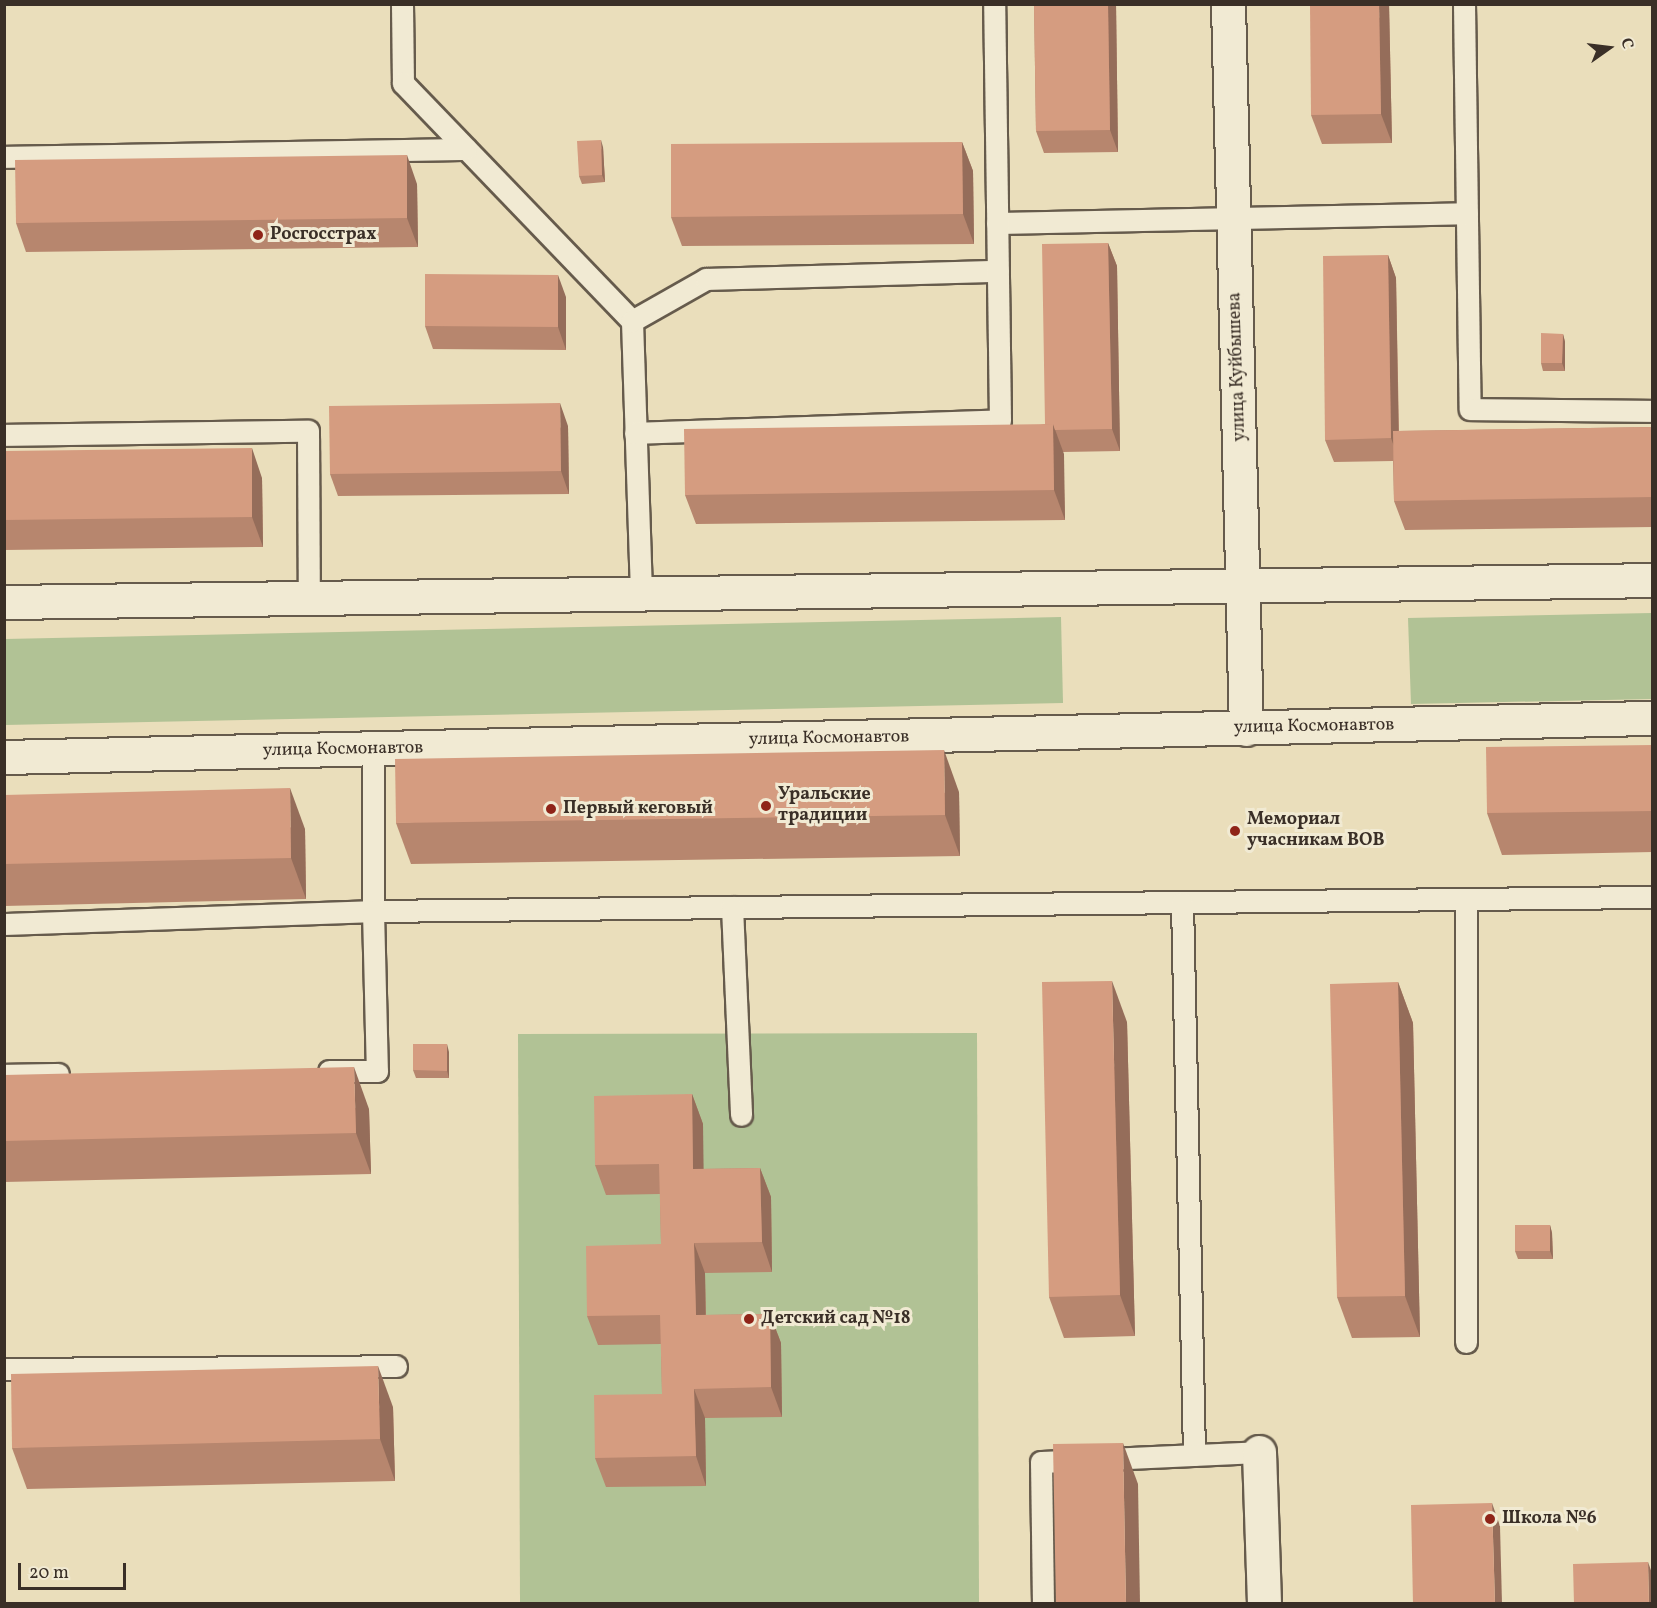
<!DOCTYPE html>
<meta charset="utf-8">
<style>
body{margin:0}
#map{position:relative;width:1657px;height:1608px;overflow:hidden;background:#eadebb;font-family:Vollkorn,serif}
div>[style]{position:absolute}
.green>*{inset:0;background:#b1c295}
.roads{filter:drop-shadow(2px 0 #665b4c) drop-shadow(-2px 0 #665b4c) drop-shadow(0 2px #665b4c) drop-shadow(0 -2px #665b4c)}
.lane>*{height:21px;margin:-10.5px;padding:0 10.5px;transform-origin:10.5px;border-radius:10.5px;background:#f1ead3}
.street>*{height:33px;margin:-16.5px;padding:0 16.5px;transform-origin:16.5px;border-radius:16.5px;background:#f1ead3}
.secondary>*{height:33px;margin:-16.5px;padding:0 16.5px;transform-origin:16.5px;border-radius:16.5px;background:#f1ead3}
.wall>*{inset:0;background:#b7866e}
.shaded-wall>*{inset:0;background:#956d5a}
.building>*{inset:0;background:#d59c80}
.dots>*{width:16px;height:16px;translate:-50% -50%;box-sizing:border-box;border:3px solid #f1ead3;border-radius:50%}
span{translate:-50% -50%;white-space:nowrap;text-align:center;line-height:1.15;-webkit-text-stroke:6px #f1ead3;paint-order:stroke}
.poi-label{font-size:18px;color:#3a2f27;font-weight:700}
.left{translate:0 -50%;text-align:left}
.street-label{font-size:18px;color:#3a2f27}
.frame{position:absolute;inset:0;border:6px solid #3a2f27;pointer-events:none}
.north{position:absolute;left:1579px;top:18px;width:60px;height:60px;-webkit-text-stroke:4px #f1ead3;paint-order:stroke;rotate:76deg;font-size:16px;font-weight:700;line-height:24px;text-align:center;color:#3a2f27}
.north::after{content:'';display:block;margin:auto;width:21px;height:27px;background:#3a2f27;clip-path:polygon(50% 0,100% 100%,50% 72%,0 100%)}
.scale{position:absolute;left:18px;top:1563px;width:108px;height:27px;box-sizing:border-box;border:3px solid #3a2f27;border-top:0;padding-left:8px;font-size:18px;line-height:21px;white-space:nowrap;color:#3a2f27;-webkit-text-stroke:4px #f1ead3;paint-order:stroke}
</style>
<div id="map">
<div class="green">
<i style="clip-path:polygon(1652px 613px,1652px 699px,1411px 704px,1408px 618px)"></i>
<i style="clip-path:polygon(1061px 617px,1063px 703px,5px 725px,5px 639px)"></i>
<i style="clip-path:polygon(977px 1033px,979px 1603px,520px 1603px,518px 1034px)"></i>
</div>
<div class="roads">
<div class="lane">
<i style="left:402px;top:4px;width:79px;rotate:89.3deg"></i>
<i style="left:403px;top:83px;width:330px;rotate:46.1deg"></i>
<i style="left:632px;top:321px;width:273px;rotate:88.1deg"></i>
<i style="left:1464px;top:4px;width:405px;rotate:89.2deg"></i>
<i style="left:1470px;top:409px;width:182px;rotate:0.6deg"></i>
<i style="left:4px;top:157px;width:462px;rotate:-1deg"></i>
<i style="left:997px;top:223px;width:470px;rotate:-1.2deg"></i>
<i style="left:632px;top:321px;width:85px;rotate:-29.6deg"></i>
<i style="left:706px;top:279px;width:292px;rotate:-1.6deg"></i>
<i style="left:635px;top:433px;width:365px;rotate:-2deg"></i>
<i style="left:1000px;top:420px;width:416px;rotate:-90.8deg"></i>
<i style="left:4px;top:435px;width:304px;rotate:-0.8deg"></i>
<i style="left:308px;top:431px;width:167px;rotate:89.7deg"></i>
<i style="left:373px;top:749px;width:162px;rotate:90deg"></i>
<i style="left:373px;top:911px;width:1279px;rotate:-0.63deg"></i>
<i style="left:1466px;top:900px;width:442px;rotate:90deg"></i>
<i style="left:1182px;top:903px;width:552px;rotate:88.75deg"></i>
<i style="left:732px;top:907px;width:208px;rotate:87.5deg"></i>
<i style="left:4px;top:924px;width:369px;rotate:-2deg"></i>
<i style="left:373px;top:911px;width:160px;rotate:88.6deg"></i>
<i style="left:377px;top:1071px;width:48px;rotate:180deg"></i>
<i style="left:4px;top:1075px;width:54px;rotate:-1.1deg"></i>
<i style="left:4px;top:1369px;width:392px;rotate:-0.4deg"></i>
<i style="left:1043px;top:1604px;width:142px;rotate:-90.8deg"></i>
<i style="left:1041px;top:1462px;width:218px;rotate:-2.6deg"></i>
</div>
<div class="street">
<i style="left:1228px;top:4px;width:725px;rotate:88.58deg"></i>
<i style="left:1259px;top:1452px;width:152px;rotate:88.1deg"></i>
</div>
<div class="secondary">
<i style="left:4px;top:602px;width:1648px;rotate:-0.76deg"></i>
<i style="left:4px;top:757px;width:1648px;rotate:-1.36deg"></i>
</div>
</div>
<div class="wall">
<i style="clip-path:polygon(1034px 4px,1116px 4px,1118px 152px,1044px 153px,1036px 131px)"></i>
<i style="clip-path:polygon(1389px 4px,1392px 143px,1322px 144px,1311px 115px)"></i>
<i style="clip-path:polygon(962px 142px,973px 171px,974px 244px,682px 246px,671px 217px)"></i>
<i style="clip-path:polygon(603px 147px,605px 182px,582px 184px,579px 176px)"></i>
<i style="clip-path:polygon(417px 184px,418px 247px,26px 252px,16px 223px)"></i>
<i style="clip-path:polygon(1108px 243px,1117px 266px,1120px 451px,1063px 452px,1065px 520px,696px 524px,685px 495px,1045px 424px)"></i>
<i style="clip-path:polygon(1388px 255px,1396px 278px,1399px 431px,1653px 427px,1653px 527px,1405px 530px,1394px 501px,1393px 461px,1334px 462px,1325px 440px)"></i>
<i style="clip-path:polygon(566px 297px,566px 350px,433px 349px,425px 326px)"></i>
<i style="clip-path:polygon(1563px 334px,1565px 342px,1565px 371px,1543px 371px,1541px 363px)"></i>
<i style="clip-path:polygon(568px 426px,569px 494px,338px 496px,330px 474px)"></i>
<i style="clip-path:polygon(4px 451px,262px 478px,263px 547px,4px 550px)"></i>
<i style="clip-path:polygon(1653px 745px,1653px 852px,1502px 855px,1487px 813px)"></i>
<i style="clip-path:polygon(959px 792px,960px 856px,411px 864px,396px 823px)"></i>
<i style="clip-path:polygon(4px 795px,305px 829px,306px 899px,4px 906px)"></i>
<i style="clip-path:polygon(1398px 982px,1413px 1023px,1420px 1337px,1352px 1338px,1337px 1297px)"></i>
<i style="clip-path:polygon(1127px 1022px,1135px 1336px,1064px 1338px,1049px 1297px)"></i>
<i style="clip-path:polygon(449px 1052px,449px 1078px,416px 1078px,413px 1070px)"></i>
<i style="clip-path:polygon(4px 1075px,369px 1109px,371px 1174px,4px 1182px)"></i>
<i style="clip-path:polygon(692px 1094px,703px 1124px,703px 1169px,760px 1168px,771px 1197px,772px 1272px,705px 1273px,706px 1315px,770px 1314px,781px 1343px,782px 1417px,705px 1418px,706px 1486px,606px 1487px,595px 1458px,662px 1394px,661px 1344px,598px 1345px,587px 1316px,661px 1244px,660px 1194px,606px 1195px,595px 1165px)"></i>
<i style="clip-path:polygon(1550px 1225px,1552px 1233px,1553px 1259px,1518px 1259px,1515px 1251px)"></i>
<i style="clip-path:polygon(393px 1407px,395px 1481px,27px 1489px,12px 1448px)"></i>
</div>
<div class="shaded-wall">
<i style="clip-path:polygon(1108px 4px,1116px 4px,1118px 152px,1110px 130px)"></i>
<i style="clip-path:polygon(1379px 4px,1389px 4px,1392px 143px,1381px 114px)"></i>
<i style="clip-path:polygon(601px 140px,603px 147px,605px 182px,602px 175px)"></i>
<i style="clip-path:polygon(962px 142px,973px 171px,974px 244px,963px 214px)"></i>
<i style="clip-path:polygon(407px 155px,417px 184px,418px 247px,407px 218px)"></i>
<i style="clip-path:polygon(1108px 243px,1117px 266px,1120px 451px,1112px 429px)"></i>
<i style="clip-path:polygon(1388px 255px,1396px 278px,1399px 461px,1391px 438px)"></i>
<i style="clip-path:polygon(558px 275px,566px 297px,566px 350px,558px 327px)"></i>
<i style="clip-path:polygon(1563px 334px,1565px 342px,1565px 371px,1562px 363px)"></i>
<i style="clip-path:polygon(560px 403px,568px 426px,569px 494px,561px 471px)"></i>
<i style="clip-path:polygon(1053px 424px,1064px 454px,1065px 520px,1054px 490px)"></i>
<i style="clip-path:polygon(252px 448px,262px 478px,263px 547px,252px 517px)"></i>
<i style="clip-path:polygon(944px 750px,959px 792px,960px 856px,945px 815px)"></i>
<i style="clip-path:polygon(290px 788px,305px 829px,306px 899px,291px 858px)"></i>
<i style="clip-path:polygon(1112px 981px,1127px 1022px,1135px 1336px,1120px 1295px)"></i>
<i style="clip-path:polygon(1398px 982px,1413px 1023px,1420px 1337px,1405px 1296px)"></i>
<i style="clip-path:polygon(447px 1044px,449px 1052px,449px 1078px,447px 1071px)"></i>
<i style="clip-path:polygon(354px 1067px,369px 1109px,371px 1174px,356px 1133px)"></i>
<i style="clip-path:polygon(692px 1094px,703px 1124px,704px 1198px,693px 1169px)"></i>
<i style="clip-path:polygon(760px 1168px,771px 1197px,772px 1272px,762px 1242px)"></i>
<i style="clip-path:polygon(1550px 1225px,1552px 1233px,1553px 1259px,1550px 1251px)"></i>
<i style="clip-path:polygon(694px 1243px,705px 1273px,706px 1344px,696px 1315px)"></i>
<i style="clip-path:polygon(770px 1314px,781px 1343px,782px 1417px,771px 1387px)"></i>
<i style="clip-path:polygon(378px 1366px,393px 1407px,395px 1481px,380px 1439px)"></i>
<i style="clip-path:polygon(694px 1389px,705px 1418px,706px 1486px,696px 1456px)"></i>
<i style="clip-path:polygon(1123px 1443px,1138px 1484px,1140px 1604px,1126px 1604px)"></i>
<i style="clip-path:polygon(1492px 1503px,1500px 1526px,1502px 1604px,1495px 1604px)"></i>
<i style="clip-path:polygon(1648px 1562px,1653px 1576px,1653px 1604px,1649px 1604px)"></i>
</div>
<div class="building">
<i style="clip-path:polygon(1034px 4px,1108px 4px,1110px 130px,1036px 131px)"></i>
<i style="clip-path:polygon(1310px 4px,1379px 4px,1381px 114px,1311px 115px)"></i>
<i style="clip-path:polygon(601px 140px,602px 175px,579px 176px,577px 141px)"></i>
<i style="clip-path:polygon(962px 142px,963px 214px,671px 217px,671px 144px)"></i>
<i style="clip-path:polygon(407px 155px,407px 218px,16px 223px,15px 160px)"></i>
<i style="clip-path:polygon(1108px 243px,1112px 429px,1055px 430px,1053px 424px,1045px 424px,1042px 244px)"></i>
<i style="clip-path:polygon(1388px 255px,1391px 438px,1325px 440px,1323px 256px)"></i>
<i style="clip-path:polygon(425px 274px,558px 275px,558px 327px,425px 326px)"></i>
<i style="clip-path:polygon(1541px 333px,1563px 334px,1562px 363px,1541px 363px)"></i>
<i style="clip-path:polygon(560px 403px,561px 471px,330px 474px,329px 406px)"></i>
<i style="clip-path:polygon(1053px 424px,1054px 490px,685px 495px,684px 429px)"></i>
<i style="clip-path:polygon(1653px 427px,1653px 497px,1394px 501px,1393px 431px)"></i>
<i style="clip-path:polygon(252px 448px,252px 517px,4px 520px,4px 451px)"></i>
<i style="clip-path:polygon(1653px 745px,1653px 811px,1487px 813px,1486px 747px)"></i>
<i style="clip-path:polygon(944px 750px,945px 815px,396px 823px,395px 759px)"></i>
<i style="clip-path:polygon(290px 788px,291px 858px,4px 864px,4px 795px)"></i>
<i style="clip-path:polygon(1112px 981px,1120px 1295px,1049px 1297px,1042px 982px)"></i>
<i style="clip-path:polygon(1398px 982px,1405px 1296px,1337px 1297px,1330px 984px)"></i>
<i style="clip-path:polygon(413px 1044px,447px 1044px,447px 1071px,413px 1070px)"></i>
<i style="clip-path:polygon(354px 1067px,356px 1133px,4px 1141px,4px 1075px)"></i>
<i style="clip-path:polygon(692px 1094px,693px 1169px,760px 1168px,762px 1242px,694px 1243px,696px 1315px,770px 1314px,771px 1387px,694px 1389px,696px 1456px,595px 1458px,594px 1395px,662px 1394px,660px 1315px,587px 1316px,586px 1246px,661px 1244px,659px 1164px,595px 1165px,594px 1096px)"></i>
<i style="clip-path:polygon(1515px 1225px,1550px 1225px,1550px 1251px,1515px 1251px)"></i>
<i style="clip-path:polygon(378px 1366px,380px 1439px,12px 1448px,11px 1374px)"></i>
<i style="clip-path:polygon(1123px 1443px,1126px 1604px,1056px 1604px,1053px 1444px)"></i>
<i style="clip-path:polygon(1492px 1503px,1495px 1604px,1413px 1604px,1411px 1505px)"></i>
<i style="clip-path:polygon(1648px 1562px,1649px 1604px,1574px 1604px,1573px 1564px)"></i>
</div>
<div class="dots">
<i style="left:258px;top:235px;background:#8f2418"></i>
<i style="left:766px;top:806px;background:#8f2418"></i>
<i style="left:551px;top:809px;background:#8f2418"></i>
<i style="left:1235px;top:831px;background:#8f2418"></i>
<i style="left:749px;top:1319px;background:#8f2418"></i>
<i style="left:1490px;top:1519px;background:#8f2418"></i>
</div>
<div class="poi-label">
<span class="left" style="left:270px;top:235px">Росгосстрах</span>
<span class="left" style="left:778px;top:806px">Уральские<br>традиции</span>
<span class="left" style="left:563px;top:809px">Первый кеговый</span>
<span class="left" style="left:1247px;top:831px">Мемориал<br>учасникам ВОВ</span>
<span class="left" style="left:761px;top:1319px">Детский сад №18</span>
<span class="left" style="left:1502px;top:1519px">Школа №6</span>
</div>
<div class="street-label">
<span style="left:1238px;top:367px;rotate:-92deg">улица Куйбышева</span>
<span style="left:1314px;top:727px;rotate:-1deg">улица Космонавтов</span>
<span style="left:829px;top:739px;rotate:-1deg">улица Космонавтов</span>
<span style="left:343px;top:750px;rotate:-1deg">улица Космонавтов</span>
</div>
<div class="frame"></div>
<div class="north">С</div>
<div class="scale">20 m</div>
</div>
